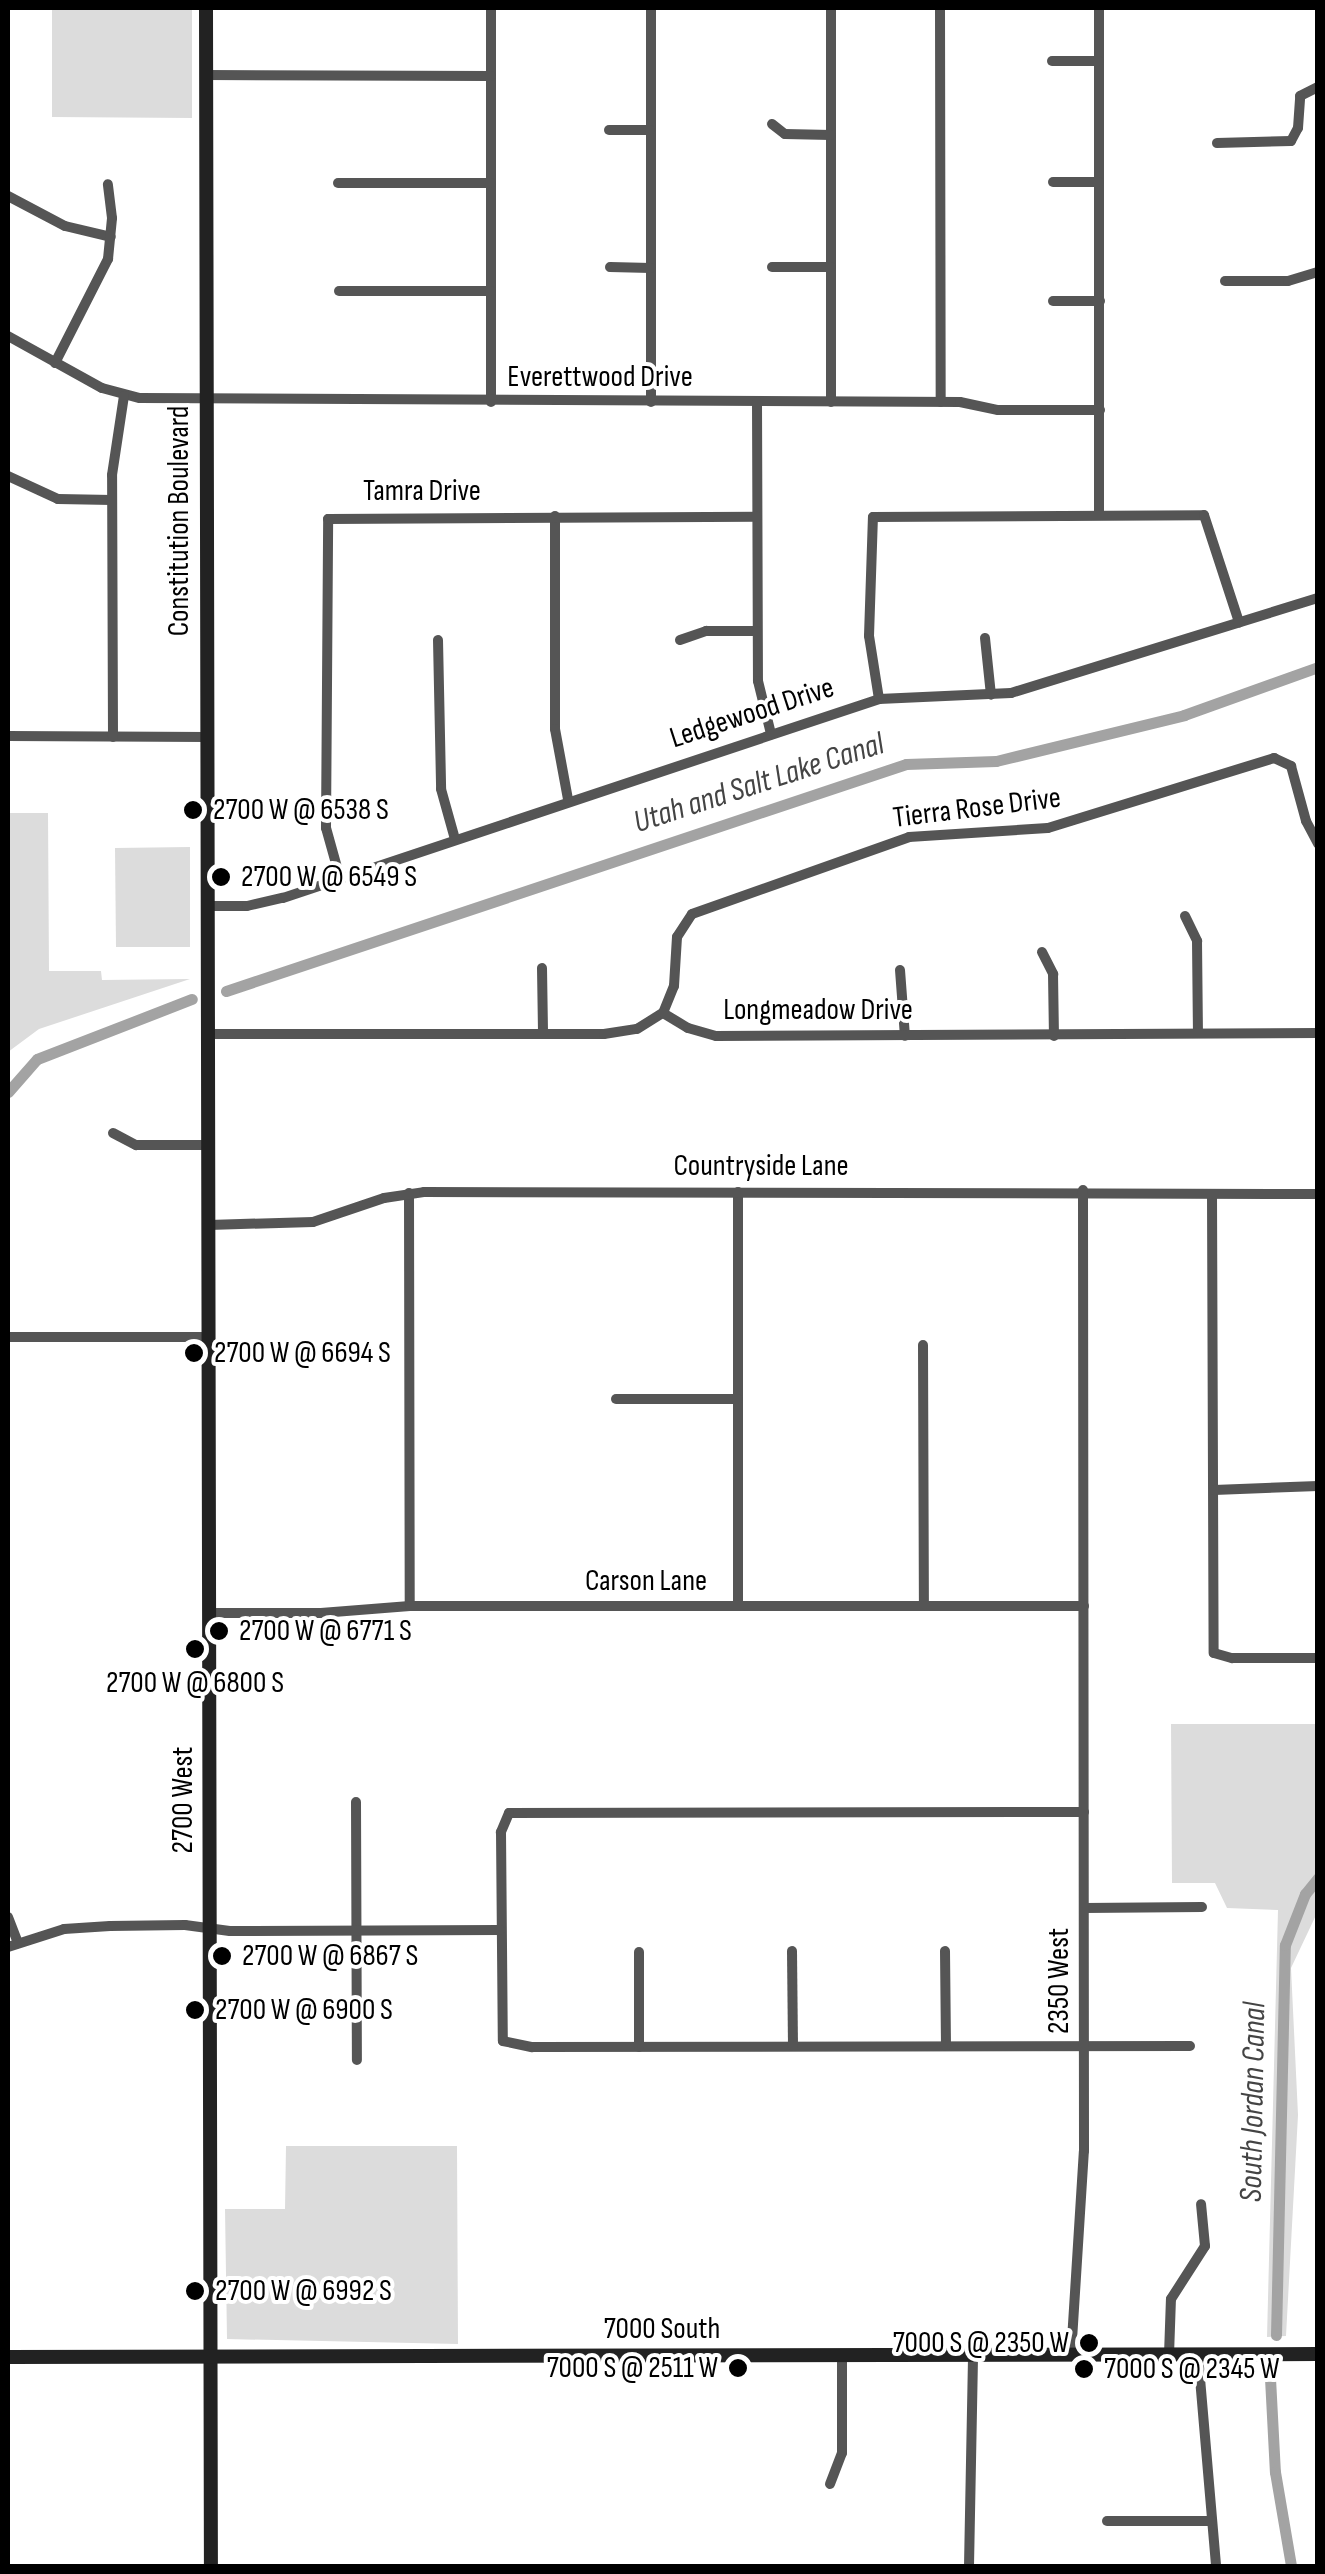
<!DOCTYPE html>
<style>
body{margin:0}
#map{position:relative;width:1325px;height:2574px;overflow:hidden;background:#fff;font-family:"Sofia Sans Condensed",sans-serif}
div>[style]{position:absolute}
.green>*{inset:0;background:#dcdcdc}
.canal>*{height:11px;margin:-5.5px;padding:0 5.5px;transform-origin:5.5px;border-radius:5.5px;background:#a3a3a3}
.street>*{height:10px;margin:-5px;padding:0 5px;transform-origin:5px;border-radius:5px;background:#555}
.secondary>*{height:14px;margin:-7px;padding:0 7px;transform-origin:7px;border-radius:7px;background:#222}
.dots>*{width:28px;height:28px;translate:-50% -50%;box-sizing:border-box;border:5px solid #fff;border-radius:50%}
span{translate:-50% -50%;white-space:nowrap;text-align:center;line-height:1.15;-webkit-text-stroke:8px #fff;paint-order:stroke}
.street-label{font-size:30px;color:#000}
.poi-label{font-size:30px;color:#000}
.left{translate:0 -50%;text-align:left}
.right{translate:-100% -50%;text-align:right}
.water-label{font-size:32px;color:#444;font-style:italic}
.frame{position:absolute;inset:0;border:10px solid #000;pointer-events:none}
</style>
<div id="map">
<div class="green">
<i style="clip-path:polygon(52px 8px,192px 8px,192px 118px,52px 117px)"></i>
<i style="clip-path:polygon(8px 813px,48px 813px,49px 971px,101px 971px,102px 980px,190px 979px,39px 1029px,8px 1052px)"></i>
<i style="clip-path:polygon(190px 847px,190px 947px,116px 947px,115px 848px)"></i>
<i style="clip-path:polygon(1171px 1724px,1317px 1724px,1317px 1913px,1291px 1968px,1298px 2115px,1286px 2336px,1267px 2337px,1278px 1910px,1227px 1908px,1215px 1883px,1172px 1883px)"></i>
<i style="clip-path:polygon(286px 2146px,457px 2146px,458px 2344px,227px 2339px,225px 2209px,285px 2209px)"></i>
</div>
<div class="canal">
<i style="left:226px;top:991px;width:717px;rotate:-18.46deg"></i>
<i style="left:906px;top:764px;width:90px;rotate:-1.9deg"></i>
<i style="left:996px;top:761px;width:194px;rotate:-13.7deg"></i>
<i style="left:1184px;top:715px;width:142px;rotate:-19.7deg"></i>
<i style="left:8px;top:1092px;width:44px;rotate:-48.7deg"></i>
<i style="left:37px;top:1059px;width:166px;rotate:-21.2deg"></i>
<i style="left:1276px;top:2335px;width:390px;rotate:-88.7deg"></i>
<i style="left:1285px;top:1945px;width:55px;rotate:-68.6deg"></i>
<i style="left:1305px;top:1894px;width:21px;rotate:-51deg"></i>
<i style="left:1270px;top:2378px;width:94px;rotate:87deg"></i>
<i style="left:1275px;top:2472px;width:95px;rotate:80.3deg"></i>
</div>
<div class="street">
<i style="left:491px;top:8px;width:394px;rotate:90deg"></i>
<i style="left:651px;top:8px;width:394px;rotate:90deg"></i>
<i style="left:831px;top:8px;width:394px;rotate:90deg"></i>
<i style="left:940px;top:8px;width:394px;rotate:89.9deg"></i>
<i style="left:1099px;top:8px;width:506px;rotate:90deg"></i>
<i style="left:1052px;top:61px;width:47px"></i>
<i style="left:206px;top:75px;width:285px;rotate:0.2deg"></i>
<i style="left:772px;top:124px;width:16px;rotate:38deg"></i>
<i style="left:785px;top:134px;width:46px;rotate:1.2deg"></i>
<i style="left:609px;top:130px;width:41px"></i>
<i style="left:1217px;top:143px;width:74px;rotate:-1.5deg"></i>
<i style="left:1291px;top:141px;width:15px;rotate:-62deg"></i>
<i style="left:1298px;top:128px;width:32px;rotate:-86deg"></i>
<i style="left:1300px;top:96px;width:20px;rotate:-27deg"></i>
<i style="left:1053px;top:182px;width:46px"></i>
<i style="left:338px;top:183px;width:153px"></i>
<i style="left:8px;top:196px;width:64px;rotate:27.8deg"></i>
<i style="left:65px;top:226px;width:47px;rotate:13.4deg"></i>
<i style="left:610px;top:267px;width:41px;rotate:1.4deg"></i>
<i style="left:772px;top:267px;width:59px"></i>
<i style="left:1225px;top:281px;width:63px"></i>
<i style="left:1288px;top:281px;width:31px;rotate:-17deg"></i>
<i style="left:339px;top:291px;width:152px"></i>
<i style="left:1053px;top:301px;width:47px"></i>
<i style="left:8px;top:336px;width:107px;rotate:29deg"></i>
<i style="left:102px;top:388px;width:39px;rotate:15deg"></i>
<i style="left:140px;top:398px;width:820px;rotate:0.28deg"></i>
<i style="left:960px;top:402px;width:39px;rotate:12deg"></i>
<i style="left:998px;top:410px;width:102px"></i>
<i style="left:55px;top:363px;width:117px;rotate:-63deg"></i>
<i style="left:108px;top:259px;width:41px;rotate:-84.4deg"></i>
<i style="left:112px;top:218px;width:34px;rotate:-97deg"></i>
<i style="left:757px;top:402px;width:279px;rotate:89.8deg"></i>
<i style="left:758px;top:681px;width:55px;rotate:76.2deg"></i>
<i style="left:8px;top:476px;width:55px;rotate:24.7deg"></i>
<i style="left:58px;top:499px;width:54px;rotate:1.1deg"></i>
<i style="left:555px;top:516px;width:213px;rotate:90deg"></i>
<i style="left:555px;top:729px;width:71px;rotate:79.5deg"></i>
<i style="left:985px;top:638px;width:57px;rotate:84deg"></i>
<i style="left:438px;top:640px;width:149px;rotate:88.8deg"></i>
<i style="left:441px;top:789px;width:52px;rotate:74.4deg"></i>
<i style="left:680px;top:640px;width:28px;rotate:-19deg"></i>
<i style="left:706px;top:631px;width:51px"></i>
<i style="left:879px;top:699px;width:64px;rotate:-99deg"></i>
<i style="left:869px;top:636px;width:119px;rotate:-88.1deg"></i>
<i style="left:873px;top:517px;width:331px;rotate:-0.3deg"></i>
<i style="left:1204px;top:515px;width:113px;rotate:71.9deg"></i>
<i style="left:8px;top:736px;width:199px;rotate:0.3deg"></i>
<i style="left:113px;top:737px;width:262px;rotate:-90.2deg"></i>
<i style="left:112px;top:475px;width:80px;rotate:-81.4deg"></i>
<i style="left:340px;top:878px;width:52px;rotate:-105.6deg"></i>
<i style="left:326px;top:828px;width:309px;rotate:-89.6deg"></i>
<i style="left:328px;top:519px;width:429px;rotate:-0.3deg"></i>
<i style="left:207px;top:906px;width:40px"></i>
<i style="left:247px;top:906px;width:37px;rotate:-13deg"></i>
<i style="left:283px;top:898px;width:628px;rotate:-18.46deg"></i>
<i style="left:879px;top:699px;width:132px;rotate:-2.6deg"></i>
<i style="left:1011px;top:693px;width:321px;rotate:-17.2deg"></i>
<i style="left:1185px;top:916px;width:28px;rotate:64deg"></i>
<i style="left:1197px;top:941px;width:92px;rotate:89.4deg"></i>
<i style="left:1042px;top:952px;width:25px;rotate:63deg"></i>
<i style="left:1053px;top:974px;width:62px;rotate:89.1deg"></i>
<i style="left:542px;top:968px;width:66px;rotate:89.1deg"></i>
<i style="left:900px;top:970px;width:66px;rotate:85.7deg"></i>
<i style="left:663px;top:1013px;width:29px;rotate:-68deg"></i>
<i style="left:674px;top:986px;width:49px;rotate:-86.5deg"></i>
<i style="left:677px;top:937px;width:27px;rotate:-57deg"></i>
<i style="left:692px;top:914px;width:230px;rotate:-19.5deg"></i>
<i style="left:909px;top:837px;width:139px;rotate:-3.7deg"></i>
<i style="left:1048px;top:828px;width:237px;rotate:-17.2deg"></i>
<i style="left:1274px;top:758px;width:19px;rotate:25deg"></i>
<i style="left:1291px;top:766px;width:57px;rotate:74.7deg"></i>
<i style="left:1306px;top:821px;width:26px;rotate:62deg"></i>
<i style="left:208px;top:1034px;width:396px"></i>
<i style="left:604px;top:1034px;width:33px;rotate:-9deg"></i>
<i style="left:637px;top:1029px;width:31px;rotate:-32deg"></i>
<i style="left:663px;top:1013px;width:29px;rotate:31deg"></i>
<i style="left:688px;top:1028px;width:29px;rotate:16deg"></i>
<i style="left:716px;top:1036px;width:602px;rotate:-0.29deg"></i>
<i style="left:113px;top:1133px;width:26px;rotate:28deg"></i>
<i style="left:136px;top:1145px;width:73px"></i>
<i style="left:738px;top:1192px;width:414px;rotate:90deg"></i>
<i style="left:409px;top:1193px;width:413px;rotate:89.9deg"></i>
<i style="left:1212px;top:1194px;width:459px;rotate:89.8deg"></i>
<i style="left:1214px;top:1653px;width:19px;rotate:16deg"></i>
<i style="left:1232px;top:1658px;width:86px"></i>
<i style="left:209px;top:1225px;width:104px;rotate:-1.7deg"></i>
<i style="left:313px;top:1222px;width:75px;rotate:-18.7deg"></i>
<i style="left:384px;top:1198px;width:40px;rotate:-8.5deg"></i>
<i style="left:424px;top:1192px;width:894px;rotate:0.13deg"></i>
<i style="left:8px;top:1337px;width:201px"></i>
<i style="left:923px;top:1345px;width:261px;rotate:89.8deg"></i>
<i style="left:616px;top:1399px;width:122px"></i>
<i style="left:1214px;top:1490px;width:104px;rotate:-2.2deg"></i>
<i style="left:209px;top:1613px;width:112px"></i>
<i style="left:321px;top:1613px;width:89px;rotate:-4.5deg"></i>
<i style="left:410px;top:1606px;width:674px"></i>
<i style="left:356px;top:1802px;width:258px;rotate:89.8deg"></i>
<i style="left:1084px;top:1812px;width:575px;rotate:179.9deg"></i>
<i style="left:509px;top:1813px;width:21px;rotate:113deg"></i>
<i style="left:501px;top:1832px;width:209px;rotate:89.5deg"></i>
<i style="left:503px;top:2041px;width:30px;rotate:12deg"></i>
<i style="left:532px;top:2047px;width:658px;rotate:-0.09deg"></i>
<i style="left:1084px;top:1908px;width:118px;rotate:-0.5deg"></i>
<i style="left:8px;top:1917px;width:28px;rotate:69deg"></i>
<i style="left:8px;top:1947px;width:59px;rotate:-17.8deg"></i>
<i style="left:64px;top:1929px;width:46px;rotate:-3.7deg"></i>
<i style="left:110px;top:1926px;width:75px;rotate:-0.8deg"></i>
<i style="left:185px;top:1925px;width:45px;rotate:7.6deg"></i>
<i style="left:230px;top:1931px;width:270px;rotate:-0.2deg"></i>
<i style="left:792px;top:1951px;width:95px;rotate:89.4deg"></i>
<i style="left:945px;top:1951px;width:95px;rotate:89.4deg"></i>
<i style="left:639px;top:1952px;width:95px;rotate:90deg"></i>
<i style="left:1169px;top:2355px;width:56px;rotate:-88deg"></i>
<i style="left:1171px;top:2299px;width:63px;rotate:-57.3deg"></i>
<i style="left:1205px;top:2246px;width:42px;rotate:-95.4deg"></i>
<i style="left:1198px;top:2355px;width:212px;rotate:85.1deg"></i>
<i style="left:1071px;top:2356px;width:205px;rotate:-86.4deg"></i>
<i style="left:1084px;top:2151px;width:961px;rotate:-90.06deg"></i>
<i style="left:830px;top:2484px;width:33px;rotate:-69deg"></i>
<i style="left:842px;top:2453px;width:97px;rotate:-90deg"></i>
<i style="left:1107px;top:2521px;width:105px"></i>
<i style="left:969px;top:2566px;width:210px;rotate:-88.9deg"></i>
</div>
<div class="secondary">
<i style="left:206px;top:8px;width:2558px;rotate:89.89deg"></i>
<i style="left:8px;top:2357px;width:1310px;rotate:-0.13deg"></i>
</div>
<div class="dots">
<i style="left:193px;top:810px;background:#000"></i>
<i style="left:221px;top:877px;background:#000"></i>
<i style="left:194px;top:1353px;background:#000"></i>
<i style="left:219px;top:1631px;background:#000"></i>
<i style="left:195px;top:1649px;background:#000"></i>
<i style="left:222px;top:1956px;background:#000"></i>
<i style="left:195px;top:2010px;background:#000"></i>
<i style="left:195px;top:2291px;background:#000"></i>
<i style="left:1089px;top:2343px;background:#000"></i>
<i style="left:738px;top:2368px;background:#000"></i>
<i style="left:1084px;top:2369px;background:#000"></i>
</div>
<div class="street-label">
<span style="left:600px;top:377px">Everettwood Drive</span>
<span style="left:422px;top:491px">Tamra Drive</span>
<span style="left:179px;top:521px;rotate:-90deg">Constitution Boulevard</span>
<span style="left:752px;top:713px;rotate:-18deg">Ledgewood Drive</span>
<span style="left:977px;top:808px;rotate:-7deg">Tierra Rose Drive</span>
<span style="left:818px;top:1010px">Longmeadow Drive</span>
<span style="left:761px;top:1166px">Countryside Lane</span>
<span style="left:646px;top:1581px">Carson Lane</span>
<span style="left:183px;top:1800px;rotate:-90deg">2700 West</span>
<span style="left:1059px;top:1981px;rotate:-90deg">2350 West</span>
<span style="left:662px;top:2329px">7000 South</span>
</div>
<div class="poi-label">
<span class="left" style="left:213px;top:810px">2700 W @ 6538 S</span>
<span class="left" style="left:241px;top:877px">2700 W @ 6549 S</span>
<span class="left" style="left:214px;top:1353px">2700 W @ 6694 S</span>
<span class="left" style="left:239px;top:1631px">2700 W @ 6771 S</span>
<span style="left:195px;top:1683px">2700 W @ 6800 S</span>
<span class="left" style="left:242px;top:1956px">2700 W @ 6867 S</span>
<span class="left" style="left:215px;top:2010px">2700 W @ 6900 S</span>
<span class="left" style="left:215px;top:2291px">2700 W @ 6992 S</span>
<span class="right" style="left:1069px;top:2343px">7000 S @ 2350 W</span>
<span class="right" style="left:718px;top:2368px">7000 S @ 2511 W</span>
<span class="left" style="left:1104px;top:2369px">7000 S @ 2345 W</span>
</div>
<div class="water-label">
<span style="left:759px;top:784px;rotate:-18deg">Utah and Salt Lake Canal</span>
<span style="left:1254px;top:2102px;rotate:-89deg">South Jordan Canal</span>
</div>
<div class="frame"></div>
</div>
